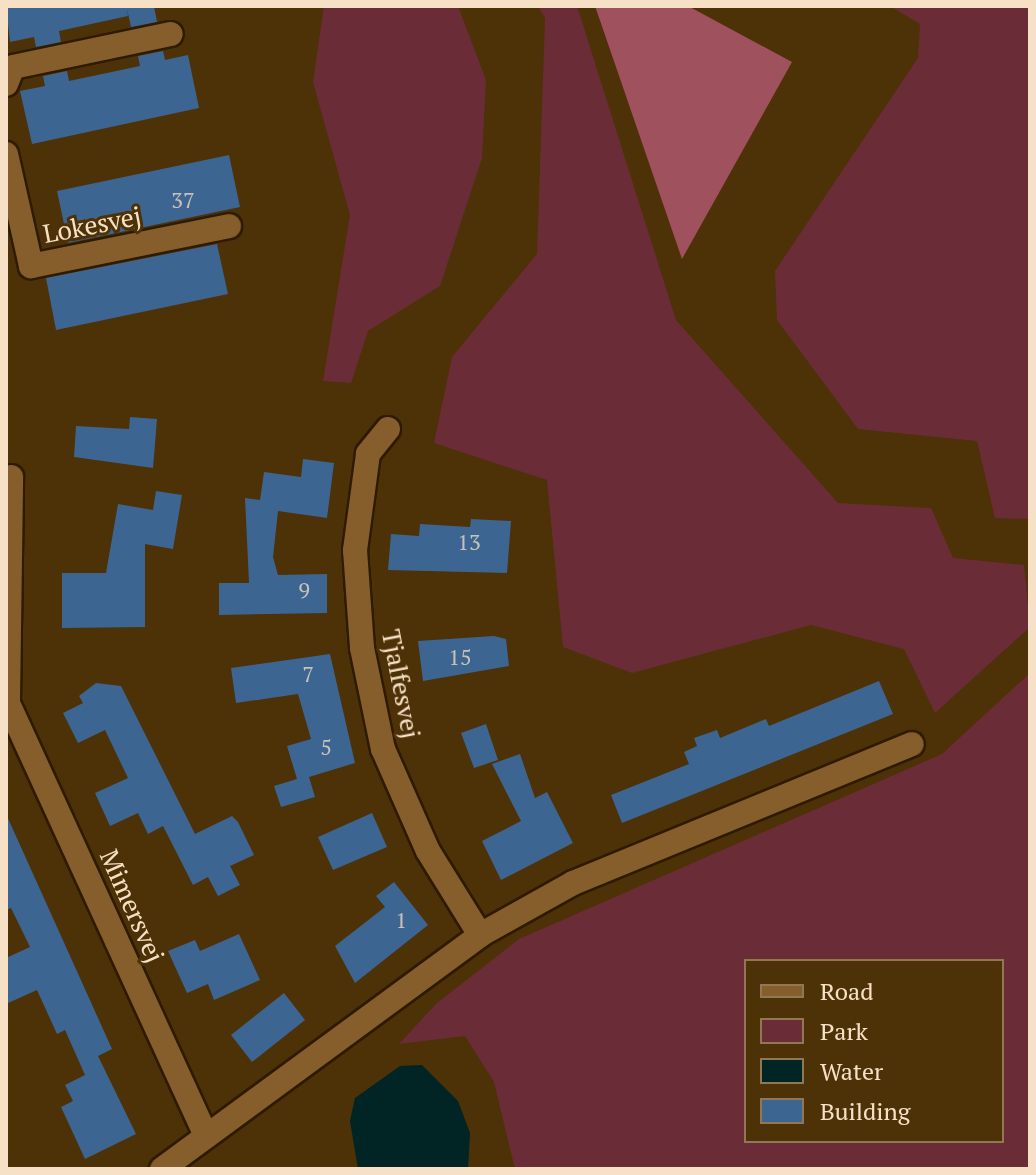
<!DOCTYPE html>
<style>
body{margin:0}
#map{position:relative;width:1036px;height:1175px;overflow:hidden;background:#4d3107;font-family:"PT Serif",serif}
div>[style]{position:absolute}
.green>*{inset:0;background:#6a2d37}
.forest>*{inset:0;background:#9f525d}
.water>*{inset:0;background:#002524}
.building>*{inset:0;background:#3d6591}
.roads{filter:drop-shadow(2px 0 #2e1b01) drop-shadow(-2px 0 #2e1b01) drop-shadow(0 2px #2e1b01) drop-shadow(0 -2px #2e1b01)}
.minor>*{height:24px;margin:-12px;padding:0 12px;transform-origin:12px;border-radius:12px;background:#855e2b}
span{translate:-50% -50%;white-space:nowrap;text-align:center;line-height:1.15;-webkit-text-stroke:6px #4d3107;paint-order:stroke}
.number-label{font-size:22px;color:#c8c1b9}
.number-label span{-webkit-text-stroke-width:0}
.street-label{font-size:26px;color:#f6e0c6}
.frame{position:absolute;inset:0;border:8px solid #f6e0c6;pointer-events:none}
.legend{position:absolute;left:744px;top:959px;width:260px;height:184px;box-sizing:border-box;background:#4d3107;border:2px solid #917753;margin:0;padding:10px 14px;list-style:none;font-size:24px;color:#f6e0c6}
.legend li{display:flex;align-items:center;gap:16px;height:40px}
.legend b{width:40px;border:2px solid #917753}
</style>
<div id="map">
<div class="green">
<i style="clip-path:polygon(324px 6px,458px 6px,486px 80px,482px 158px,440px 286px,368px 331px,351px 383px,323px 381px,350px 215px,313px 82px)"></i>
<i style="clip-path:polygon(538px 6px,577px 6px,676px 320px,838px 503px,931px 508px,953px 558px,1024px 565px,1030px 627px,935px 713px,904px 649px,811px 625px,632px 673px,563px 647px,547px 480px,434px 443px,452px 357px,537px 254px,545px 18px)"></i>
<i style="clip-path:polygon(890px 6px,1030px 6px,1030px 519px,995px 518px,977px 441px,858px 429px,777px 320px,775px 271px,918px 58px,920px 24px)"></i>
<i style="clip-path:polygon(evenodd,1030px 673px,1030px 1169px,515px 1169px,494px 1082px,465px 1036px,399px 1044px,436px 1004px,519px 939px,942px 754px,1030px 673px,1002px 961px,1002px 1141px,746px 1141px,746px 961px,1002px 961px)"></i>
</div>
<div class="forest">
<i style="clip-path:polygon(595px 6px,688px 6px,792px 62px,682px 259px)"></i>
</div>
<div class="water">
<i style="clip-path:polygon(422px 1065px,458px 1101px,470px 1133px,468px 1169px,358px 1169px,350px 1121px,355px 1098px,400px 1066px)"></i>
</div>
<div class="building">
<i style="clip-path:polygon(6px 6px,154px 6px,157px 22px,131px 27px,127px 9px,128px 16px,59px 31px,61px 42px,36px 47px,34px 37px,10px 42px)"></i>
<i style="clip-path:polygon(163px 51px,165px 60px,188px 55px,199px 108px,32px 144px,20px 91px,45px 86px,43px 76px,67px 71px,69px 81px,140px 66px,138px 56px)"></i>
<i style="clip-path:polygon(229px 155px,240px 207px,68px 243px,57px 191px)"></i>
<i style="clip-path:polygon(217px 244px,228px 294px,56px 330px,46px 278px)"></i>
<i style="clip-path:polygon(130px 417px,157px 419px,153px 468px,74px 457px,76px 426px,129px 429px)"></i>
<i style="clip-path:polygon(303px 459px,334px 463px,327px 518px,278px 511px,273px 557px,278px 575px,327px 574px,327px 613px,219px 615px,219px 583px,249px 583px,245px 498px,260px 500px,264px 472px,301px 477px)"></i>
<i style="clip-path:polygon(156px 491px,182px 495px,173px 549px,145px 544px,145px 627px,62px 628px,62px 573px,106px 573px,118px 504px,153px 510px)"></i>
<i style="clip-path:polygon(471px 519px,511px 521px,507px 573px,388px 570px,391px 534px,419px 536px,420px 524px,470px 527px)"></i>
<i style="clip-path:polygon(494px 636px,506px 639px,509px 666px,423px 681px,418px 641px)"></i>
<i style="clip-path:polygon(330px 654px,355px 763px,309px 777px,315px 797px,281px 807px,274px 786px,297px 779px,287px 746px,311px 739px,298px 694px,236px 703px,231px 668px)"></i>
<i style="clip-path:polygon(879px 681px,893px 714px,622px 823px,611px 795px,689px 764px,684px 752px,697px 746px,694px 738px,717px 730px,720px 738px,766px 719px,769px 726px)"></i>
<i style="clip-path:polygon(96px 683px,121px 686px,195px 834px,232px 816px,238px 822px,254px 855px,230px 866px,240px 885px,218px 896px,208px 877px,193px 885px,163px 826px,148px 834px,138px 813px,110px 826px,95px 793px,128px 778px,105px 730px,78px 743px,63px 713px,83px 703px,79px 696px)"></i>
<i style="clip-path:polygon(486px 724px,498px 760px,474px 768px,461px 733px)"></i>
<i style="clip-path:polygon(520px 754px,535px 798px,547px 792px,573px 843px,501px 880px,482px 841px,521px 821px,492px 764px)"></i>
<i style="clip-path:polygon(372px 813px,387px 847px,333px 870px,318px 837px)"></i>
<i style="clip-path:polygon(6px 814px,112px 1049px,98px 1056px,136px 1134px,85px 1159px,61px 1107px,73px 1101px,65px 1085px,85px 1075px,65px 1030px,57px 1034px,37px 990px,6px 1004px,6px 958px,30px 947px,11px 908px,6px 910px)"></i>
<i style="clip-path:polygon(394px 882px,428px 925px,355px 983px,335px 946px,385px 907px,376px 896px)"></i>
<i style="clip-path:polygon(239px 934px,260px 980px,214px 1000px,208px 984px,187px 993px,168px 951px,195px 940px,200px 951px)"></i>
<i style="clip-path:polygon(284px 993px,305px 1020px,252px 1062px,231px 1035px)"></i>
</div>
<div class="roads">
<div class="minor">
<i style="left:6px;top:84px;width:18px;rotate:-68deg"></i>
<i style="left:13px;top:67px;width:161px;rotate:-11.8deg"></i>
<i style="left:6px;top:154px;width:115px;rotate:77.4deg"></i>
<i style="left:31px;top:266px;width:202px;rotate:-11.4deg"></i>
<i style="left:388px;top:429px;width:32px;rotate:129deg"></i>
<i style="left:368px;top:454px;width:97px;rotate:97.7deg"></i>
<i style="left:355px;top:550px;width:98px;rotate:85.9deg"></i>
<i style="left:362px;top:648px;width:103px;rotate:78.3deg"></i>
<i style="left:383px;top:749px;width:111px;rotate:66.2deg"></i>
<i style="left:428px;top:851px;width:99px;rotate:58.2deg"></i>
<i style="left:6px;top:699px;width:480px;rotate:65.4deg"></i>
<i style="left:8px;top:700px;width:223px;rotate:-89.2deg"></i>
<i style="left:162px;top:1169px;width:395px;rotate:-36.3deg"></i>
<i style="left:480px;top:935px;width:107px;rotate:-29.2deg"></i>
<i style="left:573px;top:883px;width:366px;rotate:-22.3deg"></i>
</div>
</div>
<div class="number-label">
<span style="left:183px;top:200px">37</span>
<span style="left:469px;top:542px">13</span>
<span style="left:304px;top:590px">9</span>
<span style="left:460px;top:657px">15</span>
<span style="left:308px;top:674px">7</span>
<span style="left:326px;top:747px">5</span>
<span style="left:401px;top:920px">1</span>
</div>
<div class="street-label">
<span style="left:92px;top:225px;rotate:-11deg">Lokesvej</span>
<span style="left:401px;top:684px;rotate:79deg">Tjalfesvej</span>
<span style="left:132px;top:906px;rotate:66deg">Mimersvej</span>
</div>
<div class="frame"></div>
<ul class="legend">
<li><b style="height:10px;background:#855e2b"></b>Road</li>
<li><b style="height:22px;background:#6a2d37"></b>Park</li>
<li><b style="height:22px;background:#002524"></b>Water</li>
<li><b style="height:22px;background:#3d6591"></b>Building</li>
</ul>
</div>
